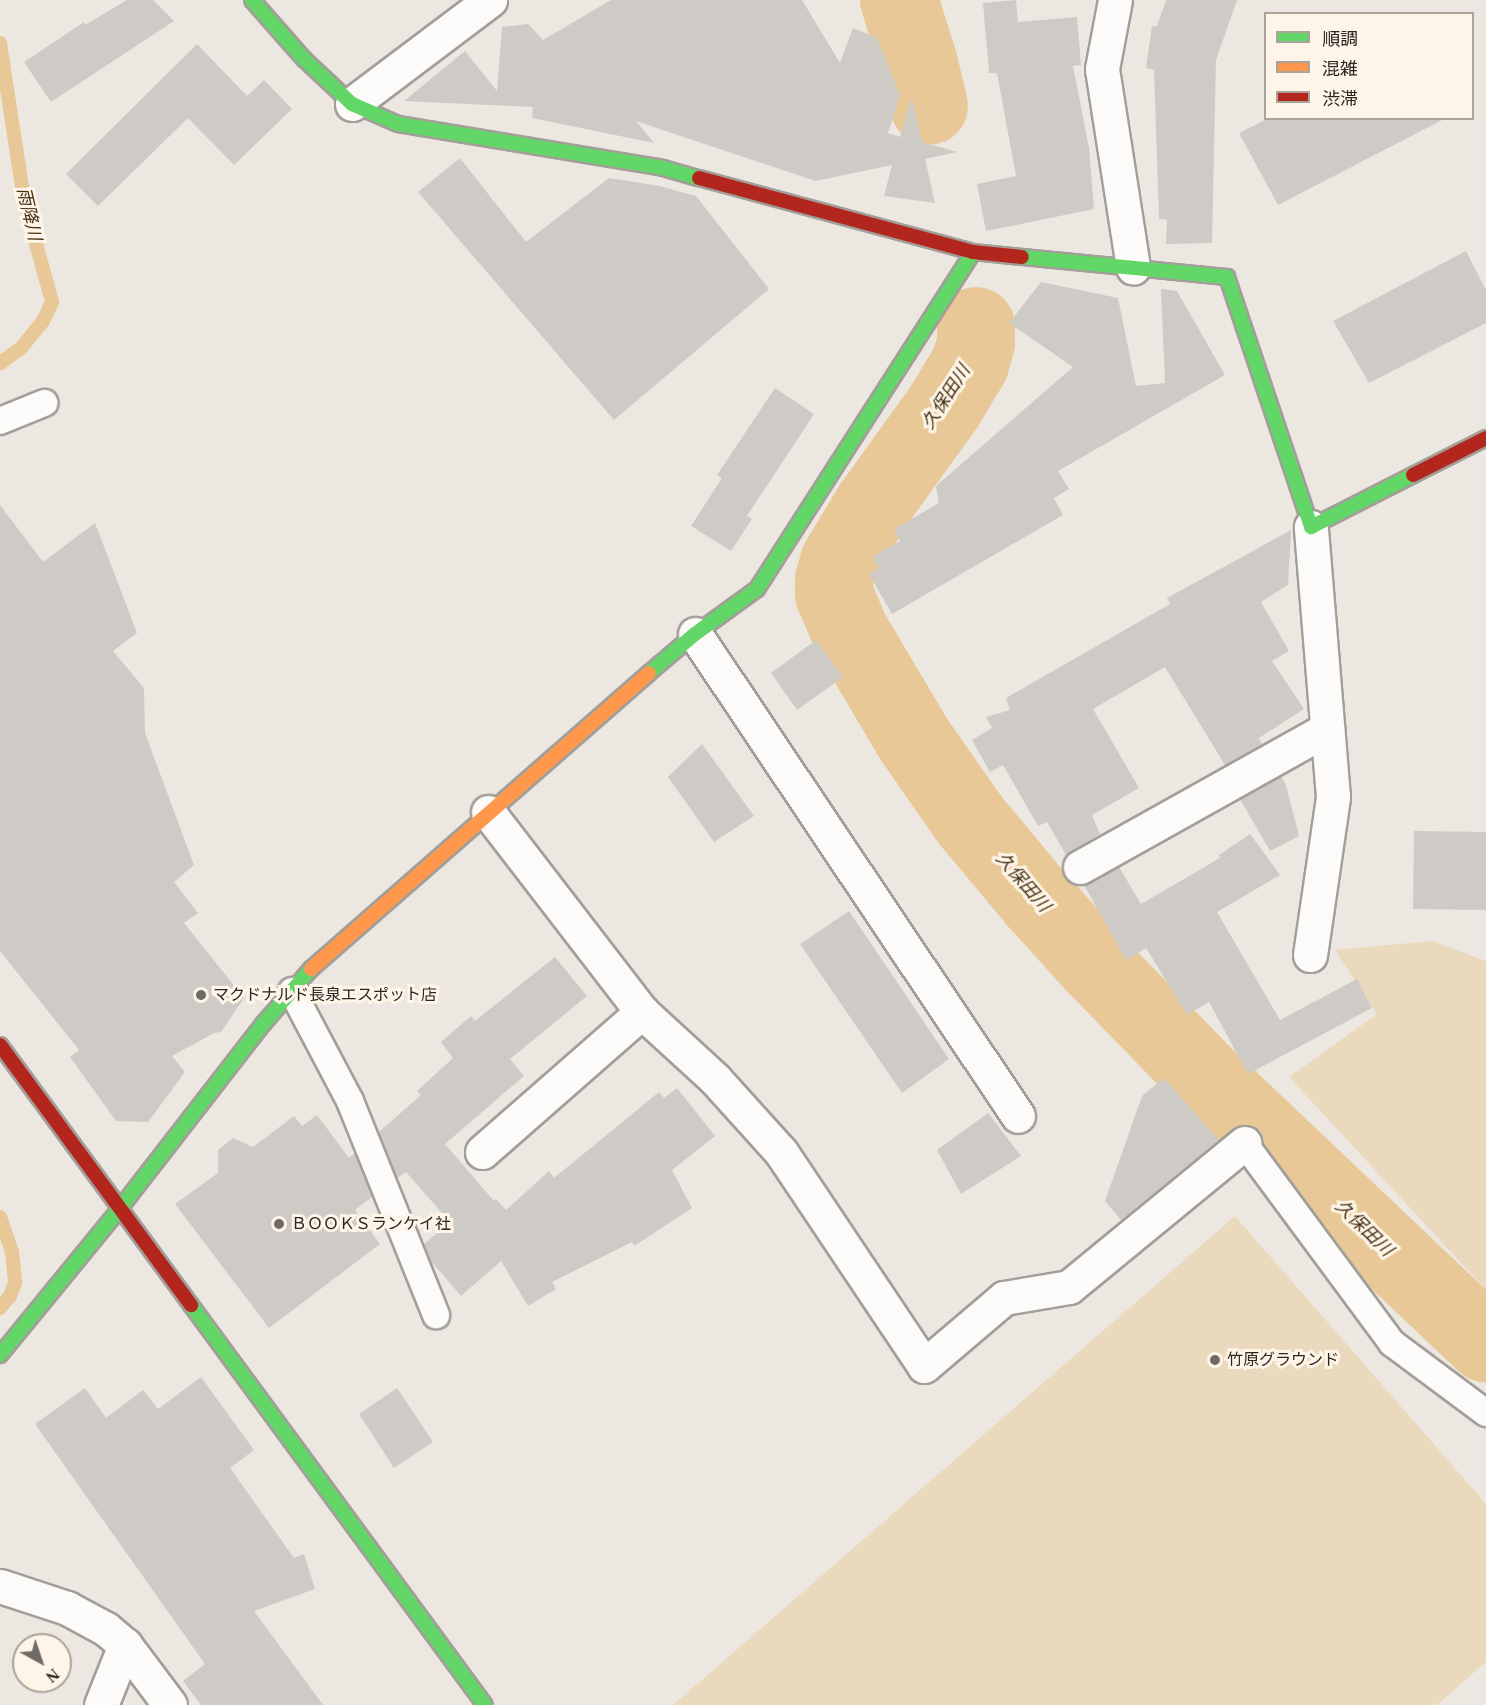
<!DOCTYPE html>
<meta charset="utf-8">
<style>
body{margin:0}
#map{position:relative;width:1486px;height:1705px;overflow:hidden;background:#ece7e0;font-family:"Times New Roman","Noto Sans JP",serif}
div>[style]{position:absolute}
.green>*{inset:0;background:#ebd9be}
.stream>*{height:14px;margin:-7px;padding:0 7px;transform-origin:7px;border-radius:7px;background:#e8c896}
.river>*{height:78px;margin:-39px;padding:0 39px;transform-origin:39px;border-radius:39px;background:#e8c896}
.building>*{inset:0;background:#cecbc6}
.roads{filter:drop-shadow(2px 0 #a29e99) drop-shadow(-2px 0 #a29e99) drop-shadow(0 2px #a29e99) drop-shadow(0 -2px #a29e99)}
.lane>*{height:26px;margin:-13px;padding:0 13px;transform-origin:13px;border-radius:13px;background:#fcfbfa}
.street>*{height:33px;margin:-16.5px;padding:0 16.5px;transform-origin:16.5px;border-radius:16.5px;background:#fcfbfa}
.fast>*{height:14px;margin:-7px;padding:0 7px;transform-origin:7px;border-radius:7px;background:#63d668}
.slow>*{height:14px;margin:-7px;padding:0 7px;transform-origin:7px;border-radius:7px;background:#ff974d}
.jam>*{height:14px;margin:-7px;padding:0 7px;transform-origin:7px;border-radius:7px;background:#b3261e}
.dots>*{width:16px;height:16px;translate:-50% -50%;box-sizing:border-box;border:3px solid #fef5e8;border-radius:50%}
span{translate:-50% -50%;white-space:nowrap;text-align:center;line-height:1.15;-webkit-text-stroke:6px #fef5e8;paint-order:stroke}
.poi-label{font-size:16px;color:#2a2722}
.left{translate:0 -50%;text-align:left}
.water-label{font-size:18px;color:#443113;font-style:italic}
.legend{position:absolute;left:1264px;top:12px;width:210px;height:108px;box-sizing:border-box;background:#fef5e8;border:2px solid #a9a399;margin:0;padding:8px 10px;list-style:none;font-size:18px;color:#2a2722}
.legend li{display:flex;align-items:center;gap:12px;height:30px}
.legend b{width:30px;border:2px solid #a9a399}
.north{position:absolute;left:12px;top:1633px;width:60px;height:60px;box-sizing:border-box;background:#fef5e8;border:2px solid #a9a399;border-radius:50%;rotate:140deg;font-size:16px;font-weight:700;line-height:24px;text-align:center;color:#2a2722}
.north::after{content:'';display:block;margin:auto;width:21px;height:27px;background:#6e6a64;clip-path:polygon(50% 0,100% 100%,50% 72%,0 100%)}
</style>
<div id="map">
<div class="green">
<i style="clip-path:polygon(1432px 941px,1486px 961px,1486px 1290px,1289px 1077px,1377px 1014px,1335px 950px)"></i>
<i style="clip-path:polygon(1235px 1216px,1486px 1504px,1486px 1662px,1437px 1705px,673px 1705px)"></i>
</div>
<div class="stream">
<i style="left:0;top:43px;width:159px;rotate:81.3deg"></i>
<i style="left:24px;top:200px;width:106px;rotate:74.6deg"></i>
<i style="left:52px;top:302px;width:21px;rotate:115deg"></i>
<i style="left:43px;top:321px;width:35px;rotate:129deg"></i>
<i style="left:21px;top:348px;width:26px;rotate:144deg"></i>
<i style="left:0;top:1217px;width:37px;rotate:71deg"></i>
<i style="left:12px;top:1252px;width:31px;rotate:84deg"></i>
<i style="left:15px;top:1283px;width:14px;rotate:111deg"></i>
<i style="left:10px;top:1296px;width:16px;rotate:130deg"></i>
</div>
<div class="river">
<i style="left:899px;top:0;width:67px;rotate:72.6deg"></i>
<i style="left:919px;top:64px;width:43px;rotate:76.6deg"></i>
<i style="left:976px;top:326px;width:17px;rotate:90deg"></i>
<i style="left:976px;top:343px;width:22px;rotate:106deg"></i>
<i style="left:970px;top:364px;width:50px;rotate:121.2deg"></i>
<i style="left:944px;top:407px;width:123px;rotate:125.8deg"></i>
<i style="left:872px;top:507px;width:64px;rotate:121deg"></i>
<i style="left:839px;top:562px;width:18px;rotate:106deg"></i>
<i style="left:834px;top:579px;width:15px;rotate:90deg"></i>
<i style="left:834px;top:594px;width:39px;rotate:67deg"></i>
<i style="left:849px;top:630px;width:126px;rotate:59.3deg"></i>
<i style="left:913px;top:738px;width:101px;rotate:55.1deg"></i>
<i style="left:971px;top:821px;width:102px;rotate:50.2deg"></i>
<i style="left:1036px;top:899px;width:88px;rotate:47.8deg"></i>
<i style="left:1095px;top:964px;width:155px;rotate:45.8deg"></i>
<i style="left:1203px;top:1075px;width:390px;rotate:43.5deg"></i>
</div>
<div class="building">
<i style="clip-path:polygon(127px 0,153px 0,174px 21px,51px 102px,24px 62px,84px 22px,85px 25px)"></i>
<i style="clip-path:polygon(611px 0,802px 0,840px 63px,853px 28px,877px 38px,900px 95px,888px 133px,900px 137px,912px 97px,922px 142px,957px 152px,925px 159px,935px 203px,884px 196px,892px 165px,816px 181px,636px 121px,654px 143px,532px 118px,533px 107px,404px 101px,465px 51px,497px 91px,502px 27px,528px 24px,543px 40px)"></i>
<i style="clip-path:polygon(1016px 0,1018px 22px,1077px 17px,1081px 65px,1073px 66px,1089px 148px,1094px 209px,986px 231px,977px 184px,1016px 176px,997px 73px,989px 73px,983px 3px)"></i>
<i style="clip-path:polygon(1166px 0,1237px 0,1216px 60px,1212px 243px,1166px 244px,1167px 220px,1159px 219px,1154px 70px,1146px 68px,1152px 26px,1157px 26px)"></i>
<i style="clip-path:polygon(197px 44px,247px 96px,264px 80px,292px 109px,234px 165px,188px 118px,98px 206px,66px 174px)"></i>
<i style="clip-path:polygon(1269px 118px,1446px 118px,1278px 205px,1239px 133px)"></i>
<i style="clip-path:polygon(460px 158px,526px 242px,609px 178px,659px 186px,696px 196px,769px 289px,614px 420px,418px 192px)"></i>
<i style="clip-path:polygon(1466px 251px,1486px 290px,1486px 323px,1369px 383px,1333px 321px)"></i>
<i style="clip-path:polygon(1041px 282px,1118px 298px,1136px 386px,1165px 383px,1161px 289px,1177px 291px,1225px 375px,1058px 471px,1069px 489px,1054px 498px,1063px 515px,892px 614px,869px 574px,879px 568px,872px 557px,900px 541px,894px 529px,939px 503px,936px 486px,1073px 367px,1009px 323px)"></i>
<i style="clip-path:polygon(775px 388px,814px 414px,747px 516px,752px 519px,731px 551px,691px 526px,722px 478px,717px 475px)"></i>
<i style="clip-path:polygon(0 505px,43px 562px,95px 523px,137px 633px,113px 651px,144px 688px,145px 733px,194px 865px,174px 882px,198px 913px,184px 923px,244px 998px,221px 1032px,214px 1033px,172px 1056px,185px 1072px,148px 1122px,116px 1121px,70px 1057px,79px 1050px,0 951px)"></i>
<i style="clip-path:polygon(1291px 530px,1288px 585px,1261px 602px,1289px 651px,1272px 661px,1304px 709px,1259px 738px,1262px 744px,1225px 765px,1165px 667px,1093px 709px,1139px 788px,1092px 815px,1100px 834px,1066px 855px,1047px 822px,1038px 826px,1003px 765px,990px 772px,972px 740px,992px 728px,986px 717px,1010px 710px,1006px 698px,1170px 604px,1167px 598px)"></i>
<i style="clip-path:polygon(816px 640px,843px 677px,797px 710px,771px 673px)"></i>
<i style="clip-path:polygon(702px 744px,754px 816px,714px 842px,668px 777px)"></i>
<i style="clip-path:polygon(1281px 776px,1286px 785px,1299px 836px,1270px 851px,1240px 799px)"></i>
<i style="clip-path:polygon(1414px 831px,1486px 832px,1486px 910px,1413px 909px)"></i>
<i style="clip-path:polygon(1250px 834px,1280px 875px,1217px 912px,1280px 1020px,1357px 979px,1372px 1008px,1248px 1074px,1209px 1002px,1187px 1015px,1146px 948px,1126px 960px,1084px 885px,1119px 867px,1141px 904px,1220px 858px,1219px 855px)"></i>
<i style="clip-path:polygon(849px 911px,949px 1059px,902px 1093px,800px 944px)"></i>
<i style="clip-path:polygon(555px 957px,587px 996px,510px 1059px,524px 1076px,445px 1144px,494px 1201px,496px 1199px,506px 1210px,549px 1171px,554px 1178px,659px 1092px,664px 1098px,677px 1088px,715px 1136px,672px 1170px,692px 1208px,634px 1246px,632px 1242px,552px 1282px,556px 1289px,528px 1306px,501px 1261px,461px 1296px,431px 1261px,424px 1244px,450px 1222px,406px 1172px,397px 1178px,379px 1132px,421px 1095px,417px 1091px,453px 1058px,441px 1042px,471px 1016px,475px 1021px)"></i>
<i style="clip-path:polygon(1164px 1078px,1219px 1140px,1121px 1220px,1105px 1201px,1142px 1096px)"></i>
<i style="clip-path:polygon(988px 1113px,1021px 1156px,961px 1194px,937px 1150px)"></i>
<i style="clip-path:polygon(317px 1115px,349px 1158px,355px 1153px,372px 1197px,355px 1210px,380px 1244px,269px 1328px,175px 1204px,218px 1173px,218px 1150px,233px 1138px,253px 1147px,294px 1116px,302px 1126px)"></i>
<i style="clip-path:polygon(201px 1377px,254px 1450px,230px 1468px,294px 1558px,304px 1554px,315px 1589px,254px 1611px,323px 1705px,201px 1705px,183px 1681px,205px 1664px,35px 1424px,85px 1388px,106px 1418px,143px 1390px,158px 1409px)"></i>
<i style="clip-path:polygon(397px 1388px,433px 1442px,394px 1468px,359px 1414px)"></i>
</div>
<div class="roads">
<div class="lane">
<i style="left:0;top:421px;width:48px;rotate:-22.2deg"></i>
<i style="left:292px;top:991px;width:124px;rotate:62.2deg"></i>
<i style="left:350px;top:1101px;width:231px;rotate:68.1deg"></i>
<i style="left:1244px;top:1143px;width:249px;rotate:53.5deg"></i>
<i style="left:1392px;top:1343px;width:117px;rotate:36.7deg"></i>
</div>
<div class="street">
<i style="left:1115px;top:0;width:70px;rotate:100.7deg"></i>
<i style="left:1102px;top:69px;width:201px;rotate:81.1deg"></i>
<i style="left:352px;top:104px;width:173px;rotate:-37deg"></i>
<i style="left:695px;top:634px;width:580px;rotate:56.17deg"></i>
<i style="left:488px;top:812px;width:252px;rotate:52.4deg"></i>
<i style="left:642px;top:1012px;width:99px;rotate:42.5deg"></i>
<i style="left:715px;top:1079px;width:98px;rotate:47.9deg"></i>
<i style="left:781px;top:1152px;width:257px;rotate:56.2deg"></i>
<i style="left:924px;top:1366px;width:105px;rotate:-40.4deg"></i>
<i style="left:1004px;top:1298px;width:66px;rotate:-9.6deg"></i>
<i style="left:1069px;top:1287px;width:227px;rotate:-39.4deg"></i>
<i style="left:1080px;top:867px;width:283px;rotate:-29.2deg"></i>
<i style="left:1310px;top:955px;width:160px;rotate:-81.7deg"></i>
<i style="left:1333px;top:797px;width:271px;rotate:-94.7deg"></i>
<i style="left:482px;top:1152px;width:213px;rotate:-41.2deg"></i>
<i style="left:0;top:1586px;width:71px;rotate:18.2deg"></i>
<i style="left:67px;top:1608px;width:44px;rotate:28.3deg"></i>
<i style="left:106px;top:1629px;width:25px;rotate:40deg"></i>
<i style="left:125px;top:1645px;width:75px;rotate:53.1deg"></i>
<i style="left:101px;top:1705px;width:65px;rotate:-68.2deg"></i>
</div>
<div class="fast">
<i style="left:252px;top:0;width:79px;rotate:48.6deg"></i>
<i style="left:304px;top:59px;width:66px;rotate:43.2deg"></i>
<i style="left:352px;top:104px;width:50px;rotate:23.5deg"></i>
<i style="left:398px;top:124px;width:269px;rotate:9.4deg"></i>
<i style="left:663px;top:168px;width:37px;rotate:16deg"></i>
<i style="left:1022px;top:257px;width:206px;rotate:5.6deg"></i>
<i style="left:1227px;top:277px;width:264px;rotate:71.4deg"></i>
<i style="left:1311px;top:527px;width:114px;rotate:-27deg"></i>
<i style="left:649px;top:673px;width:60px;rotate:-40.3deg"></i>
<i style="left:695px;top:634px;width:77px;rotate:-36deg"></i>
<i style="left:757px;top:589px;width:400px;rotate:-57.3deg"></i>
<i style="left:191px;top:1305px;width:496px;rotate:53.7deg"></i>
<i style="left:0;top:1355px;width:191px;rotate:-50.7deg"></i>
<i style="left:121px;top:1207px;width:232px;rotate:-52.2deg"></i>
<i style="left:263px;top:1024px;width:73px;rotate:-48.9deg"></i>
</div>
<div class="slow">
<i style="left:311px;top:969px;width:449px;rotate:-41.2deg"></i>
</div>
<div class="jam">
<i style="left:699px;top:178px;width:284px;rotate:15.1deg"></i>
<i style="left:973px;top:252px;width:49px;rotate:5.8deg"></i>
<i style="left:1413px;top:475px;width:82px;rotate:-26.9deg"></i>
<i style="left:0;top:1045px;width:323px;rotate:53.7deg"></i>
</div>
</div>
<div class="dots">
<i style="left:201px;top:995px;background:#6e6a64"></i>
<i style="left:279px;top:1224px;background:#6e6a64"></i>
<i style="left:1215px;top:1360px;background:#6e6a64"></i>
</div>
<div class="poi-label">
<span class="left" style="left:213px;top:995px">マクドナルド長泉エスポット店</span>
<span class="left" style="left:291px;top:1224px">ＢＯＯＫＳランケイ社</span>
<span class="left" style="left:1227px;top:1360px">竹原グラウンド</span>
</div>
<div class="water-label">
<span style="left:29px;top:214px;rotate:77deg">雨降川</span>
<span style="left:946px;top:397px;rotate:-57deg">久保田川</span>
<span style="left:1023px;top:882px;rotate:49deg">久保田川</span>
<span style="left:1364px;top:1228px;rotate:44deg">久保田川</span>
</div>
<ul class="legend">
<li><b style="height:8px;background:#63d668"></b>順調</li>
<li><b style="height:8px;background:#ff974d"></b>混雑</li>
<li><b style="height:8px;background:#b3261e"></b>渋滞</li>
</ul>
<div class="north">N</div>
</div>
